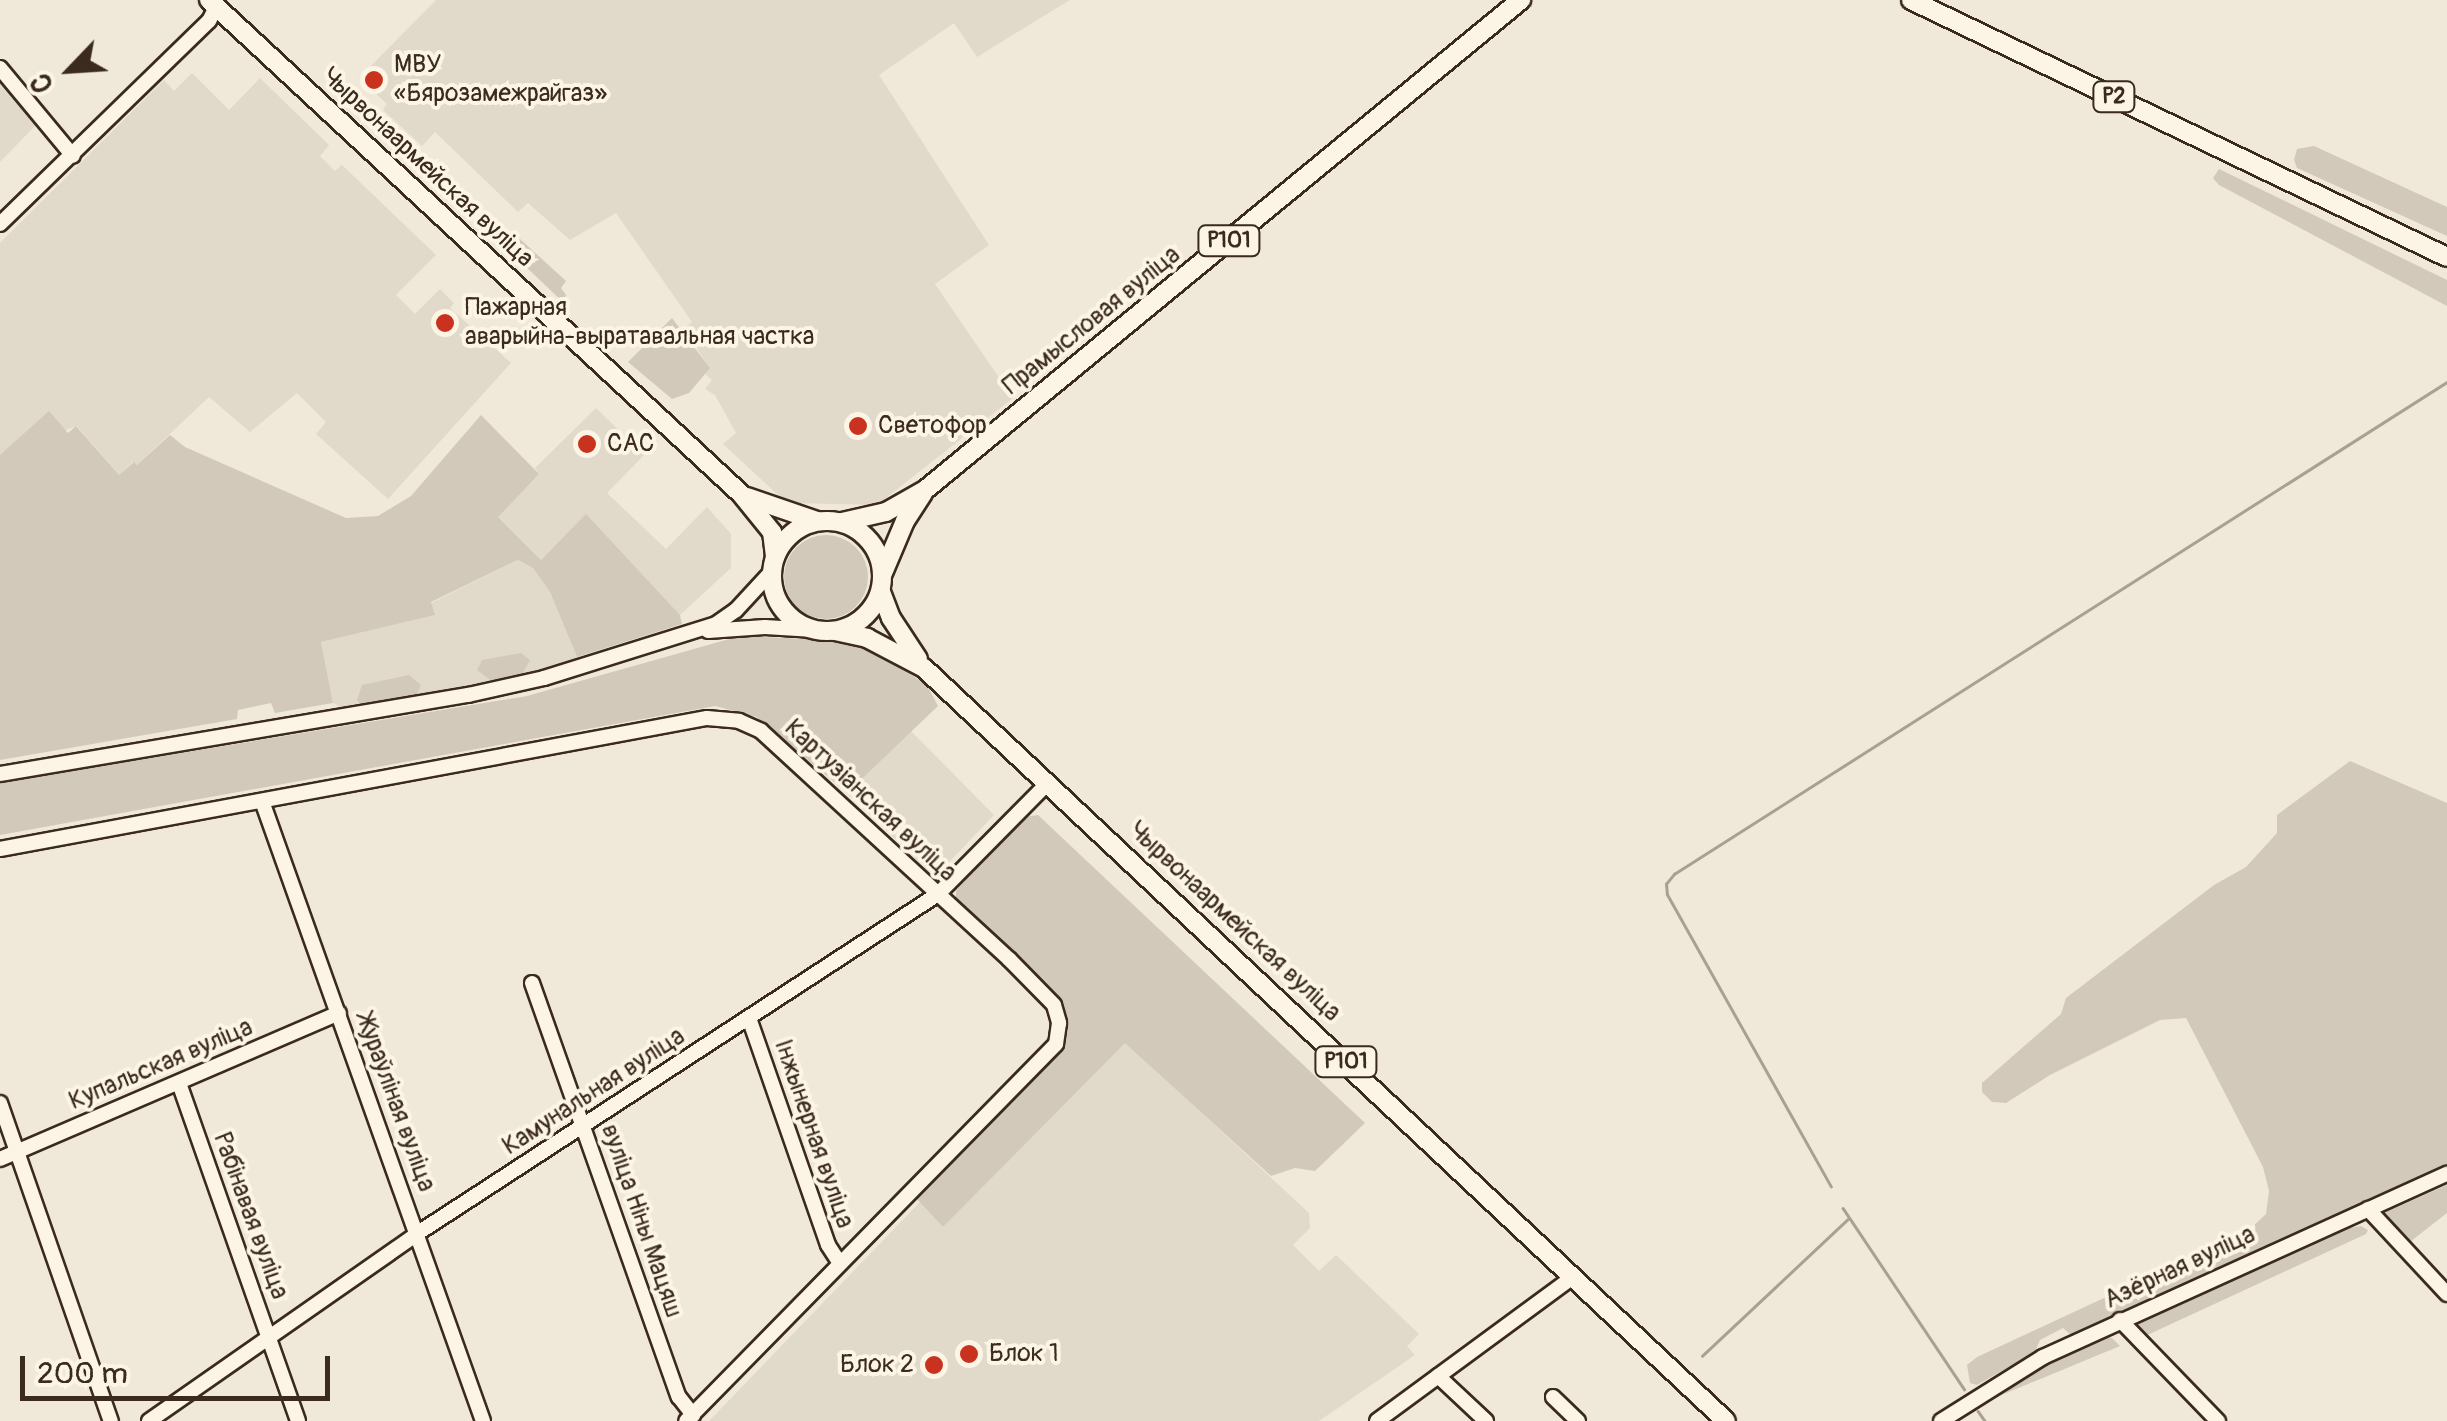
<!DOCTYPE html>
<meta charset="utf-8">
<style>
body{margin:0}
#map{position:relative;width:2447px;height:1421px;overflow:hidden;background:#f0e9d9;font-family:Pangolin,sans-serif}
div>[style]{position:absolute}
.built>*{inset:0;background:#e1d9c9}
.green>*{inset:0;background:#d2c9ba}
.round{border-radius:50%}
.stream>*{height:2.5px;margin:-1.25px;padding:0 1.25px;transform-origin:1.25px;border-radius:1.25px;background:#aaa091}
.roads{filter:drop-shadow(2px 0 #3b2a1e) drop-shadow(-2px 0 #3b2a1e) drop-shadow(0 2px #3b2a1e) drop-shadow(0 -2px #3b2a1e)}
.minor>*{height:14px;margin:-7px;padding:0 7px;transform-origin:7px;border-radius:7px;background:#fcf5e5}
.major>*{height:18px;margin:-9px;padding:0 9px;transform-origin:9px;border-radius:9px;background:#fcf5e5}
.major>.ring{margin:-9px;padding:0;box-sizing:content-box;background:none;border:18px solid #fcf5e5;border-radius:50%}
.dots>*{width:28px;height:28px;translate:-50% -50%;box-sizing:border-box;border:5px solid #fcf5e5;border-radius:50%}
span{translate:-50% -50%;white-space:nowrap;text-align:center;line-height:1.15;-webkit-text-stroke:8px #fcf5e5;paint-order:stroke}
.shield-label span{padding:2px 8px;background:#fcf5e5;border:2px solid;border-radius:8px;-webkit-text-stroke-width:0}
.shield-label{font-size:22px;color:#3b2a1e;font-weight:700}
.poi-label{font-size:25px;color:#3b2a1e}
.left{translate:0 -50%;text-align:left}
.right{translate:-100% -50%;text-align:right}
.street-label{font-size:25px;color:#3b2a1e}
.north{position:absolute;left:20px;top:20px;width:100px;height:100px;-webkit-text-stroke:8px #fcf5e5;paint-order:stroke;rotate:245deg;font-size:28px;font-weight:700;line-height:40px;text-align:center;color:#3b2a1e}
.north::after{content:'';display:block;margin:auto;width:35px;height:45px;background:#3b2a1e;clip-path:polygon(50% 0,100% 100%,50% 72%,0 100%)}
.scale{position:absolute;left:20px;top:1356px;width:310px;height:45px;box-sizing:border-box;border:5px solid #3b2a1e;border-top:0;padding-left:12px;font-size:30px;line-height:35px;white-space:nowrap;color:#3b2a1e;-webkit-text-stroke:8px #fcf5e5;paint-order:stroke}
</style>
<div id="map">
<div class="built">
<i style="clip-path:polygon(436px 0,1070px 0,977px 57px,954px 23px,879px 75px,989px 245px,935px 284px,1013px 398px,877px 505px,792px 503px,777px 494px,723px 444px,736px 433px,715px 395px,705px 389px,712px 380px,704px 373px,709px 367px,684px 329px,692px 322px,616px 213px,570px 240px,528px 203px,518px 212px,435px 132px,422px 146px,383px 110px,387px 104px,359px 78px)"></i>
<i style="clip-path:polygon(192px 73px,229px 110px,260px 78px,329px 145px,320px 156px,335px 171px,342px 165px,436px 255px,396px 295px,415px 314px,440px 289px,454px 303px,450px 308px,511px 363px,388px 499px,316px 434px,326px 422px,297px 393px,250px 432px,209px 397px,137px 465px,133px 462px,119px 475px,77px 426px,0 455px,0 243px,164px 80px,174px 91px)"></i>
<i style="clip-path:polygon(0 80px,36px 125px,0 162px)"></i>
<i style="clip-path:polygon(596px 408px,631px 442px,637px 438px,649px 450px,607px 493px,666px 549px,707px 507px,731px 534px,731px 568px,680px 615px,586px 515px,541px 560px,497px 516px,539px 474px,535px 468px)"></i>
<i style="clip-path:polygon(518px 560px,533px 568px,550px 592px,577px 657px,551px 668px,363px 707px,343px 708px,333px 703px,321px 642px,434px 615px,431px 603px)"></i>
<i style="clip-path:polygon(910px 730px,994px 815px,935px 877px,847px 793px)"></i>
<i style="clip-path:polygon(1125px 1042px,1309px 1213px,1310px 1228px,1293px 1245px,1319px 1271px,1336px 1255px,1419px 1334px,1407px 1346px,1415px 1355px,1319px 1421px,709px 1421px,920px 1202px,943px 1227px)"></i>
</div>
<div class="green">
<i style="clip-path:polygon(2314px 146px,2447px 207px,2447px 236px,2297px 168px,2294px 160px,2297px 149px)"></i>
<i style="clip-path:polygon(2219px 169px,2447px 280px,2447px 306px,2219px 185px,2213px 178px)"></i>
<i style="clip-path:polygon(520px 239px,566px 281px,561px 288px,566px 295px,563px 302px,506px 248px)"></i>
<i style="clip-path:polygon(672px 318px,710px 368px,689px 393px,672px 399px,628px 362px)"></i>
<i style="clip-path:polygon(49px 411px,68px 433px,76px 426px,119px 475px,134px 462px,137px 465px,170px 435px,185px 447px,346px 518px,378px 516px,411px 496px,481px 415px,539px 474px,498px 517px,541px 560px,586px 514px,680px 615px,682px 624px,577px 657px,550px 592px,533px 568px,518px 560px,431px 602px,435px 615px,321px 642px,333px 703px,275px 713px,271px 703px,238px 710px,237px 719px,0 760px,0 455px)"></i>
<i class="round" style="left:784px;top:535px;width:84px;height:84px"></i>
<i style="clip-path:polygon(740px 636px,857px 641px,927px 685px,938px 706px,847px 793px,757px 717px,715px 706px,0 835px,0 783px,527px 696px)"></i>
<i style="clip-path:polygon(521px 653px,530px 660px,521px 676px,493px 682px,477px 670px,482px 660px)"></i>
<i style="clip-path:polygon(409px 675px,421px 685px,416px 697px,363px 707px,357px 700px,362px 685px)"></i>
<i style="clip-path:polygon(2350px 761px,2447px 803px,2447px 1164px,2071px 1335px,2063px 1328px,2040px 1340px,2035px 1352px,1977px 1385px,1970px 1383px,1967px 1365px,1977px 1357px,2248px 1231px,2266px 1214px,2269px 1191px,2263px 1167px,2186px 1018px,2160px 1020px,2050px 1075px,2006px 1103px,1992px 1102px,1982px 1092px,1982px 1083px,2061px 1014px,2066px 998px,2214px 885px,2246px 867px,2277px 833px,2277px 815px)"></i>
<i style="clip-path:polygon(1038px 815px,1365px 1123px,1315px 1171px,1295px 1168px,1271px 1176px,1125px 1043px,943px 1227px,916px 1198px,1061px 1048px,1065px 1037px,1067px 1018px,1061px 1003px,963px 912px,956px 898px,956px 891px,1001px 840px,1025px 817px)"></i>
<i style="clip-path:polygon(2447px 1185px,2447px 1213px,2406px 1245px,2384px 1213px)"></i>
<i style="clip-path:polygon(2361px 1226px,2368px 1230px,2366px 1234px,2143px 1337px,2135px 1324px,2339px 1230px)"></i>
<i style="clip-path:polygon(2102px 1338px,2112px 1338px,2120px 1346px,1992px 1399px,2023px 1376px)"></i>
</div>
<div class="stream">
<i style="left:1831px;top:1187px;width:335px;rotate:-119.3deg"></i>
<i style="left:1667px;top:895px;width:11px;rotate:-95deg"></i>
<i style="left:1666px;top:884px;width:13px;rotate:-51deg"></i>
<i style="left:1674px;top:874px;width:916px;rotate:-32.48deg"></i>
<i style="left:1843px;top:1208px;width:218px;rotate:56.2deg"></i>
<i style="left:1702px;top:1356px;width:199px;rotate:-43.2deg"></i>
<i style="left:1978px;top:1411px;width:12px;rotate:55deg"></i>
</div>
<div class="roads">
<div class="minor">
<i style="left:0;top:68px;width:114px;rotate:50.3deg"></i>
<i style="left:0;top:224px;width:291px;rotate:-44.2deg"></i>
<i style="left:209px;top:21px;width:16px;rotate:-63deg"></i>
<i style="left:708px;top:631px;width:57px;rotate:-4deg"></i>
<i style="left:765px;top:627px;width:49px;rotate:3.5deg"></i>
<i style="left:0;top:774px;width:475px;rotate:-9.6deg"></i>
<i style="left:468px;top:695px;width:78px;rotate:-12.6deg"></i>
<i style="left:544px;top:678px;width:180px;rotate:-17.4deg"></i>
<i style="left:716px;top:624px;width:24px;rotate:-35deg"></i>
<i style="left:736px;top:610px;width:53px;rotate:-47.3deg"></i>
<i style="left:262px;top:801px;width:658px;rotate:70.38deg"></i>
<i style="left:0;top:849px;width:719px;rotate:-10.5deg"></i>
<i style="left:707px;top:718px;width:32px;rotate:5deg"></i>
<i style="left:739px;top:721px;width:24px;rotate:24deg"></i>
<i style="left:761px;top:731px;width:337px;rotate:42.6deg"></i>
<i style="left:1009px;top:959px;width:64px;rotate:45.6deg"></i>
<i style="left:1054px;top:1005px;width:19px;rotate:74deg"></i>
<i style="left:1059px;top:1023px;width:21px;rotate:98deg"></i>
<i style="left:1056px;top:1044px;width:528px;rotate:134.46deg"></i>
<i style="left:532px;top:983px;width:439px;rotate:70.5deg"></i>
<i style="left:679px;top:1397px;width:23px;rotate:52deg"></i>
<i style="left:749px;top:1018px;width:240px;rotate:70.8deg"></i>
<i style="left:828px;top:1245px;width:20px;rotate:57deg"></i>
<i style="left:179px;top:1083px;width:358px;rotate:70.6deg"></i>
<i style="left:0;top:1103px;width:337px;rotate:70.8deg"></i>
<i style="left:0;top:1159px;width:369px;rotate:-23.3deg"></i>
<i style="left:2368px;top:1209px;width:116px;rotate:47.1deg"></i>
<i style="left:2120px;top:1320px;width:141px;rotate:45.9deg"></i>
<i style="left:1438px;top:1376px;width:66px;rotate:43.2deg"></i>
<i style="left:1553px;top:1397px;width:35px;rotate:44deg"></i>
<i style="left:149px;top:1421px;width:328px;rotate:-34.9deg"></i>
<i style="left:418px;top:1233px;width:621px;rotate:-33.1deg"></i>
<i style="left:938px;top:894px;width:156px;rotate:-45.3deg"></i>
<i style="left:1377px;top:1421px;width:242px;rotate:-36.3deg"></i>
<i style="left:1941px;top:1421px;width:120px;rotate:-32.1deg"></i>
<i style="left:2043px;top:1357px;width:444px;rotate:-24.4deg"></i>
</div>
<div class="major">
<i style="left:209px;top:0;width:727px;rotate:42.88deg"></i>
<i style="left:742px;top:495px;width:48px;rotate:51deg"></i>
<i style="left:772px;top:532px;width:25px;rotate:83deg"></i>
<i style="left:1911px;top:0;width:594px;rotate:25.62deg"></i>
<i style="left:747px;top:497px;width:74px;rotate:18.9deg"></i>
<i class="ring" style="left:772px;top:521px;width:92px;height:92px"></i>
<i style="left:842px;top:522px;width:45px;rotate:-12.8deg"></i>
<i style="left:886px;top:512px;width:45px;rotate:-29.4deg"></i>
<i style="left:925px;top:490px;width:772px;rotate:-39.43deg"></i>
<i style="left:883px;top:573px;width:56px;rotate:-67.1deg"></i>
<i style="left:905px;top:521px;width:33px;rotate:-57deg"></i>
<i style="left:881px;top:592px;width:28px;rotate:69deg"></i>
<i style="left:891px;top:618px;width:49px;rotate:56.6deg"></i>
<i style="left:835px;top:631px;width:33px;rotate:12deg"></i>
<i style="left:867px;top:638px;width:64px;rotate:27.8deg"></i>
<i style="left:924px;top:668px;width:1100px;rotate:43.2deg"></i>
</div>
</div>
<div class="dots">
<i style="left:374px;top:80px;background:#c8321e"></i>
<i style="left:445px;top:323px;background:#c8321e"></i>
<i style="left:858px;top:426px;background:#c8321e"></i>
<i style="left:587px;top:444px;background:#c8321e"></i>
<i style="left:969px;top:1354px;background:#c8321e"></i>
<i style="left:934px;top:1365px;background:#c8321e"></i>
</div>
<div class="shield-label">
<span style="left:2114px;top:97px">Р2</span>
<span style="left:1229px;top:241px">Р101</span>
<span style="left:1346px;top:1062px">Р101</span>
</div>
<div class="poi-label">
<span class="left" style="left:394px;top:80px">МВУ<br>«Бярозамежрайгаз»</span>
<span class="left" style="left:465px;top:323px">Пажарная<br>аварыйна-выратавальная частка</span>
<span class="left" style="left:878px;top:426px">Светофор</span>
<span class="left" style="left:607px;top:444px">САС</span>
<span class="left" style="left:989px;top:1354px">Блок 1</span>
<span class="right" style="left:914px;top:1365px">Блок 2</span>
</div>
<div class="street-label">
<span style="left:427px;top:168px;rotate:43deg">Чырвонаармейская вуліца</span>
<span style="left:1092px;top:321px;rotate:-39deg">Прамысловая вуліца</span>
<span style="left:870px;top:801px;rotate:43deg">Картузіанская вуліца</span>
<span style="left:1234px;top:922px;rotate:43deg">Чырвонаармейская вуліца</span>
<span style="left:161px;top:1065px;rotate:-23deg">Купальская вуліца</span>
<span style="left:594px;top:1092px;rotate:-33deg">Камунальная вуліца</span>
<span style="left:395px;top:1103px;rotate:70deg">Жураўліная вуліца</span>
<span style="left:813px;top:1134px;rotate:71deg">Інжынерная вуліца</span>
<span style="left:250px;top:1216px;rotate:70deg">Рабінавая вуліца</span>
<span style="left:641px;top:1221px;rotate:71deg">вуліца Ніны Мацяш</span>
<span style="left:2180px;top:1268px;rotate:-25deg">Азёрная вуліца</span>
</div>
<div class="north">С</div>
<div class="scale">200 m</div>
</div>
